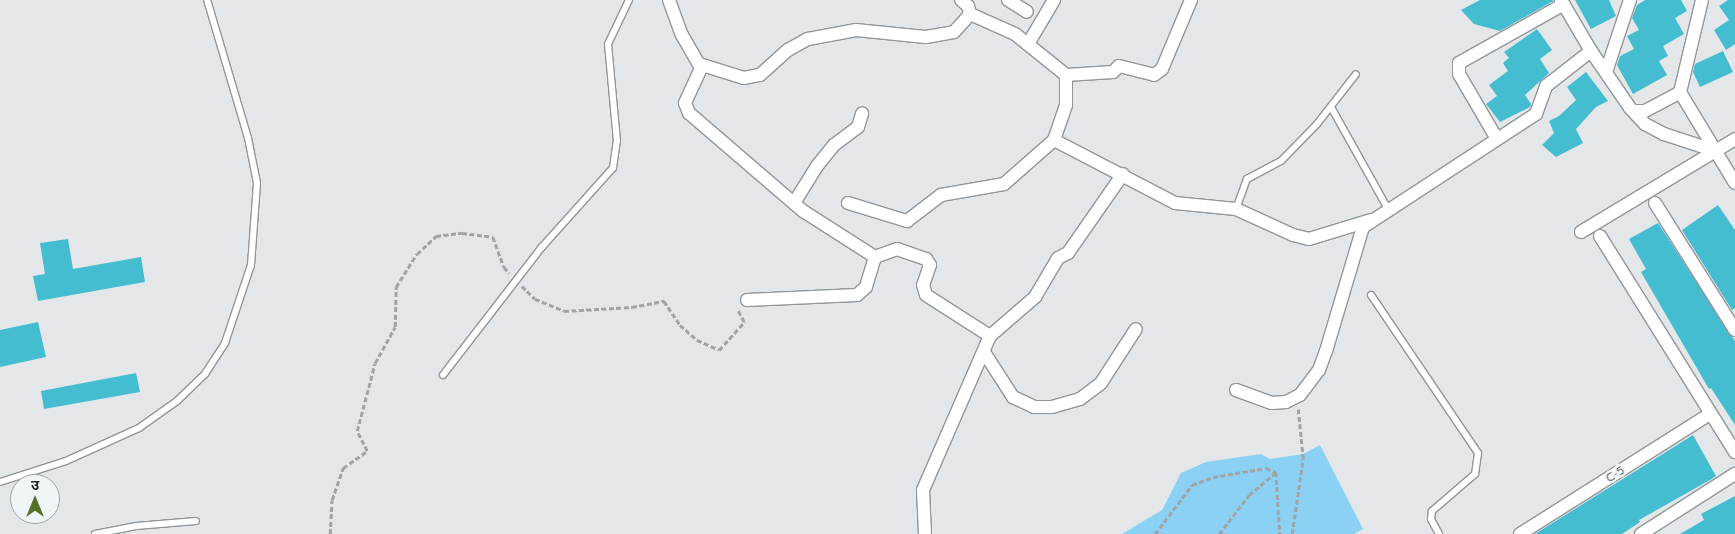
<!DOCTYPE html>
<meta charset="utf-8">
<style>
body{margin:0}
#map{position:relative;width:1735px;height:534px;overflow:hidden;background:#e3e7ea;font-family:Quicksand,"Noto Sans Devanagari",sans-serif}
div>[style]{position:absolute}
.green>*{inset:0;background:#8ad1f4}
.building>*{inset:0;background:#45bdd0}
.path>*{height:2.5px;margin-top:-1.25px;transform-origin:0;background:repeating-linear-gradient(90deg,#a1a4a6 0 5px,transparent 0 7.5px)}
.roads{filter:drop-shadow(1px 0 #929698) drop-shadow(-1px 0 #929698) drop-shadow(0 1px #929698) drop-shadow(0 -1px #929698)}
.service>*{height:6px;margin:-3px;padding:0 3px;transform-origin:3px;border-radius:3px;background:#fff}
.minor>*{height:12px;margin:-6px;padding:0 6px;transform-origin:6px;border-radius:6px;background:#fff}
span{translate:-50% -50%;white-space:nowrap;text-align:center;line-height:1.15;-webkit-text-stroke:5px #f0f5f7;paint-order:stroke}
.street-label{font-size:12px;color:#252727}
.north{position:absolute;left:10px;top:474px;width:50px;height:50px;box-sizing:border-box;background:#f0f5f7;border:1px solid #9fa3a4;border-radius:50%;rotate:0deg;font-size:14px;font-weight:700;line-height:20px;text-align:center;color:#252727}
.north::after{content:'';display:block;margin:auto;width:18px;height:22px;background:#577226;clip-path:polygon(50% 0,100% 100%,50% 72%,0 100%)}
</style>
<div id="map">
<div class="green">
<i style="clip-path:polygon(1320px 445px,1363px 529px,1354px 534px,1122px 534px,1162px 510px,1181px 473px,1206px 462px,1261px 454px,1270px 459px,1303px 454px)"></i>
</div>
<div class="building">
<i style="clip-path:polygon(1480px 0,1553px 0,1553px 1px,1500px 31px,1474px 24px,1461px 10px)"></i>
<i style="clip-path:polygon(1575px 0,1609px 0,1616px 16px,1591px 29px)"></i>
<i style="clip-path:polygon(1645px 0,1681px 0,1687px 11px,1675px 18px,1684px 34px,1663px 46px,1668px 56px,1659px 61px,1667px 75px,1633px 94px,1617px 65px,1620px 56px,1634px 49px,1627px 36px,1639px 30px,1632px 18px,1637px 5px)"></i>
<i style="clip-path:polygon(1728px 0,1735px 0,1735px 44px,1726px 50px,1714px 30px,1729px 20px,1719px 6px)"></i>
<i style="clip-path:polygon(1537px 29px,1552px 50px,1540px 59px,1549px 73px,1525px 95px,1531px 104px,1530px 107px,1500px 122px,1486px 104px,1497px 96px,1489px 85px,1508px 71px,1503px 63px,1509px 58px,1504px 52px)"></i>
<i style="clip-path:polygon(1723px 51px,1733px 72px,1700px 87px,1693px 72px,1695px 64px)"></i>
<i style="clip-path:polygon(1586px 72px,1608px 101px,1596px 107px,1576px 129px,1583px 143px,1556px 157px,1542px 145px,1554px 133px,1549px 121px,1559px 116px,1576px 100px,1567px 87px)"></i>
<i style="clip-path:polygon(1718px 205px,1735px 230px,1735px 308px,1732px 310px,1682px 230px)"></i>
<i style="clip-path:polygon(1658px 223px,1735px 341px,1735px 425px,1711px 388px,1709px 389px,1641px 272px,1646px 269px,1629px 239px)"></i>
<i style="clip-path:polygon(68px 239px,73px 269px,141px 257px,145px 282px,38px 301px,33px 276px,45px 274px,40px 243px)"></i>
<i style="clip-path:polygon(38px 322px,46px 357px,0 367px,0 330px)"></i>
<i style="clip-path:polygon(136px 373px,140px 392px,44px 409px,41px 391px)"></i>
<i style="clip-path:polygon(1693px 435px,1716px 476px,1710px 480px,1639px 520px,1640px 522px,1622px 534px,1535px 534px)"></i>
<i style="clip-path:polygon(1735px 496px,1735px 534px,1680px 534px,1704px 520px,1701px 514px)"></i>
</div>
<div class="path">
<i style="left:522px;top:286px;width:18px;rotate:45deg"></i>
<i style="left:535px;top:299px;width:31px;rotate:22deg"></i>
<i style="left:564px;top:311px;width:68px;rotate:-3.4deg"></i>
<i style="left:632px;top:307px;width:33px;rotate:-11deg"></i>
<i style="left:664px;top:301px;width:29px;rotate:56deg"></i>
<i style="left:680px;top:325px;width:23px;rotate:41deg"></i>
<i style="left:697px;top:340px;width:24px;rotate:24deg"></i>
<i style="left:719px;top:350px;width:38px;rotate:-48deg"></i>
<i style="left:744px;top:322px;width:15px;rotate:-118deg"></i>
<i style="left:330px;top:534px;width:34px;rotate:-87deg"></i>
<i style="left:332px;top:500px;width:34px;rotate:-71deg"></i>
<i style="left:343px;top:468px;width:29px;rotate:-35deg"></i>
<i style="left:367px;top:451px;width:22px;rotate:-117deg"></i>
<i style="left:357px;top:431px;width:70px;rotate:-75.2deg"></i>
<i style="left:375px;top:363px;width:41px;rotate:-60.9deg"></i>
<i style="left:395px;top:327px;width:40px;rotate:-88.6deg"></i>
<i style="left:396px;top:287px;width:39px;rotate:-58deg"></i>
<i style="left:417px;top:254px;width:26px;rotate:-43deg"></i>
<i style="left:436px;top:236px;width:26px;rotate:-7deg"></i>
<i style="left:462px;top:233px;width:31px;rotate:7deg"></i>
<i style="left:493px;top:237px;width:32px;rotate:70deg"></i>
<i style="left:504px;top:267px;width:8px;rotate:50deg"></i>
<i style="left:1155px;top:534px;width:61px;rotate:-52.9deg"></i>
<i style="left:1192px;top:485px;width:22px;rotate:-21deg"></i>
<i style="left:1213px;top:477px;width:54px;rotate:-9.6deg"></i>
<i style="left:1266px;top:468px;width:11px;rotate:22deg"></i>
<i style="left:1276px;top:472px;width:62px;rotate:86.3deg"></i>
<i style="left:1219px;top:534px;width:49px;rotate:-52.4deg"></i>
<i style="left:1249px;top:495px;width:35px;rotate:-40deg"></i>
<i style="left:1292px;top:534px;width:76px;rotate:-81.7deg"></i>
<i style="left:1303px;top:459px;width:50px;rotate:-95.7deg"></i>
</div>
<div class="roads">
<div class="service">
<i style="left:1331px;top:107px;width:117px;rotate:60.8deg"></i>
<i style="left:1236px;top:209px;width:32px;rotate:-70deg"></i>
<i style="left:1247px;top:179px;width:38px;rotate:-28deg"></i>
<i style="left:1281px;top:161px;width:52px;rotate:-45.8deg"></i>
<i style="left:1317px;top:124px;width:63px;rotate:-52deg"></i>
<i style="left:1371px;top:295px;width:191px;rotate:55.9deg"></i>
<i style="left:1478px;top:453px;width:21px;rotate:98deg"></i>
<i style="left:1475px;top:474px;width:57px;rotate:139.3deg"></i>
<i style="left:1432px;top:511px;width:8px;rotate:97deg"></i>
<i style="left:1431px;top:519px;width:17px;rotate:62deg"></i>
<i style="left:443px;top:375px;width:162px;rotate:-52.3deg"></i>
<i style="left:542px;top:247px;width:106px;rotate:-48.1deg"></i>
<i style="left:613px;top:168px;width:27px;rotate:-82deg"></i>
<i style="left:617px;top:141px;width:97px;rotate:-95.3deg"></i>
<i style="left:608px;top:44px;width:49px;rotate:-64.5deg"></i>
<i style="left:0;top:482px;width:69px;rotate:-17.7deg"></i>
<i style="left:66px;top:461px;width:80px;rotate:-24.3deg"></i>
<i style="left:139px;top:428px;width:47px;rotate:-35.4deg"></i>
<i style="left:177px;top:401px;width:39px;rotate:-44deg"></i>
<i style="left:205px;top:374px;width:37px;rotate:-57deg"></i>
<i style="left:225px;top:343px;width:82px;rotate:-71.6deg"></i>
<i style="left:251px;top:265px;width:82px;rotate:-85.8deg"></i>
<i style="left:257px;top:183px;width:46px;rotate:-101.3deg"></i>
<i style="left:248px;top:138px;width:144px;rotate:-106.5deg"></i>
<i style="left:95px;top:534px;width:42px;rotate:-11deg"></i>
<i style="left:136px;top:526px;width:60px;rotate:-4.8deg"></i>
</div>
<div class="minor">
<i style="left:669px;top:0;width:37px;rotate:70deg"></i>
<i style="left:682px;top:35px;width:34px;rotate:60deg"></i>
<i style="left:699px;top:64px;width:47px;rotate:17.3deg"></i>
<i style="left:744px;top:78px;width:16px;rotate:-11deg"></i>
<i style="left:760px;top:75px;width:38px;rotate:-42deg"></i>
<i style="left:788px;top:50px;width:23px;rotate:-29deg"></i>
<i style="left:808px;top:39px;width:49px;rotate:-10.6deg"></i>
<i style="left:856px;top:30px;width:70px;rotate:5.7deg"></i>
<i style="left:926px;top:37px;width:28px;rotate:-10deg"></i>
<i style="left:954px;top:32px;width:24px;rotate:-48deg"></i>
<i style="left:970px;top:14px;width:8px;rotate:-104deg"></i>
<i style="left:968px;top:6px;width:9px;rotate:-139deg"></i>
<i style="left:1008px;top:0;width:22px;rotate:32deg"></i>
<i style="left:1561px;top:0;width:59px;rotate:59.5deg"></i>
<i style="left:1591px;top:51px;width:69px;rotate:55.6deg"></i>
<i style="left:1630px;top:108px;width:22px;rotate:47deg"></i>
<i style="left:1645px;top:124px;width:21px;rotate:28deg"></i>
<i style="left:1664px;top:134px;width:55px;rotate:18.1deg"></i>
<i style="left:1702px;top:0;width:95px;rotate:103.4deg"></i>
<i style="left:1680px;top:92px;width:106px;rotate:58.9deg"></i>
<i style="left:1028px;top:44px;width:51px;rotate:-59.4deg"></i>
<i style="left:702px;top:66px;width:41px;rotate:114.7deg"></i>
<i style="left:685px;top:103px;width:11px;rotate:68deg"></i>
<i style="left:689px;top:113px;width:150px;rotate:40.7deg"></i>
<i style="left:803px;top:211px;width:85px;rotate:32.6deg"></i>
<i style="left:875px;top:257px;width:31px;rotate:107deg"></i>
<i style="left:866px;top:287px;width:12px;rotate:138deg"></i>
<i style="left:857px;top:295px;width:110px;rotate:177.4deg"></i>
<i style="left:1606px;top:72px;width:76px;rotate:-71.6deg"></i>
<i style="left:1066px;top:75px;width:47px;rotate:-3.7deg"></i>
<i style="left:1113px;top:72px;width:8px;rotate:-45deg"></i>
<i style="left:1119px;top:66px;width:36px;rotate:14deg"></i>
<i style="left:1154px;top:75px;width:10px;rotate:-37deg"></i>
<i style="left:1162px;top:69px;width:75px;rotate:-67.2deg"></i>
<i style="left:1634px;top:111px;width:11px"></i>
<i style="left:1645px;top:111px;width:40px;rotate:-28deg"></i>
<i style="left:1497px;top:139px;width:75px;rotate:-120.3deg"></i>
<i style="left:1459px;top:74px;width:11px;rotate:-90deg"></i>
<i style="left:1459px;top:63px;width:120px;rotate:-29.3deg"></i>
<i style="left:1054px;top:140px;width:136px;rotate:27.5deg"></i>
<i style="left:1175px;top:203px;width:61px;rotate:5.6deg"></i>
<i style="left:1236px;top:209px;width:63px;rotate:24.5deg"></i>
<i style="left:1293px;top:235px;width:16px;rotate:14deg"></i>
<i style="left:1309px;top:239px;width:65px;rotate:-17deg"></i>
<i style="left:794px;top:203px;width:44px;rotate:-58.1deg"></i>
<i style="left:817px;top:166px;width:27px;rotate:-51deg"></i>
<i style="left:834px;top:145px;width:30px;rotate:-37deg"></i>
<i style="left:858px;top:127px;width:14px;rotate:-73deg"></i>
<i style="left:848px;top:203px;width:62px;rotate:17deg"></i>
<i style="left:907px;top:221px;width:43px;rotate:-37.4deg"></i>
<i style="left:941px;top:195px;width:64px;rotate:-9.9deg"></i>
<i style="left:1004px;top:184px;width:67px;rotate:-41.3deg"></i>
<i style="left:1054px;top:140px;width:37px;rotate:-71deg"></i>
<i style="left:1066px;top:105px;width:30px;rotate:-90deg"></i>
<i style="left:1066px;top:75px;width:65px;rotate:-141.2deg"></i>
<i style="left:1015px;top:34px;width:49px;rotate:-156deg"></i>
<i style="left:1655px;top:203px;width:150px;rotate:57.8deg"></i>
<i style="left:1581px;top:232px;width:180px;rotate:-31.1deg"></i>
<i style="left:1600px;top:236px;width:255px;rotate:58deg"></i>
<i style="left:875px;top:257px;width:23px;rotate:-20deg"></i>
<i style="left:897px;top:249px;width:31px;rotate:19deg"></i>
<i style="left:926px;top:259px;width:7px;rotate:56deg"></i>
<i style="left:930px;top:265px;width:21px;rotate:109deg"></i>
<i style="left:923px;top:285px;width:10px;rotate:73deg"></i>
<i style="left:926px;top:295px;width:76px;rotate:32.6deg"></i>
<i style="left:984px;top:352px;width:54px;rotate:57.2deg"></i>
<i style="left:1013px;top:397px;width:23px;rotate:25deg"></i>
<i style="left:1034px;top:407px;width:18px"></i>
<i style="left:1052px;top:407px;width:29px;rotate:-16deg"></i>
<i style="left:1080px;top:399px;width:26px;rotate:-37deg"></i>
<i style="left:1101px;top:383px;width:64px;rotate:-57.1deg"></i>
<i style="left:1236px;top:390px;width:38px;rotate:20deg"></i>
<i style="left:1272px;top:403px;width:14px;rotate:-4deg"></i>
<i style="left:1286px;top:402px;width:16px;rotate:-27deg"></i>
<i style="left:1300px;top:395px;width:31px;rotate:-53deg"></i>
<i style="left:1319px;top:370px;width:20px;rotate:-70deg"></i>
<i style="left:1326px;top:351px;width:129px;rotate:-73.4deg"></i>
<i style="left:1363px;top:227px;width:207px;rotate:-33.2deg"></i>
<i style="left:1536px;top:114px;width:30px;rotate:-70deg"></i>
<i style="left:1546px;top:86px;width:57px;rotate:-37.9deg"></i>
<i style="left:925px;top:534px;width:44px;rotate:-92.6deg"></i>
<i style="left:923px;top:490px;width:168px;rotate:-66.5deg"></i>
<i style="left:990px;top:336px;width:60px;rotate:-40.9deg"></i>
<i style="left:1035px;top:297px;width:45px;rotate:-59.5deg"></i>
<i style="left:1058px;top:258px;width:11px;rotate:-27deg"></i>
<i style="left:1068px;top:253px;width:96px;rotate:-55.2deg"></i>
<i style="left:1520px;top:534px;width:225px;rotate:-32.3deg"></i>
<i style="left:1641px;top:534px;width:112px;rotate:-32.6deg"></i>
</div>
</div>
<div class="street-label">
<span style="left:1615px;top:474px;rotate:-32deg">C-5</span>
</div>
<div class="north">उ</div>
</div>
